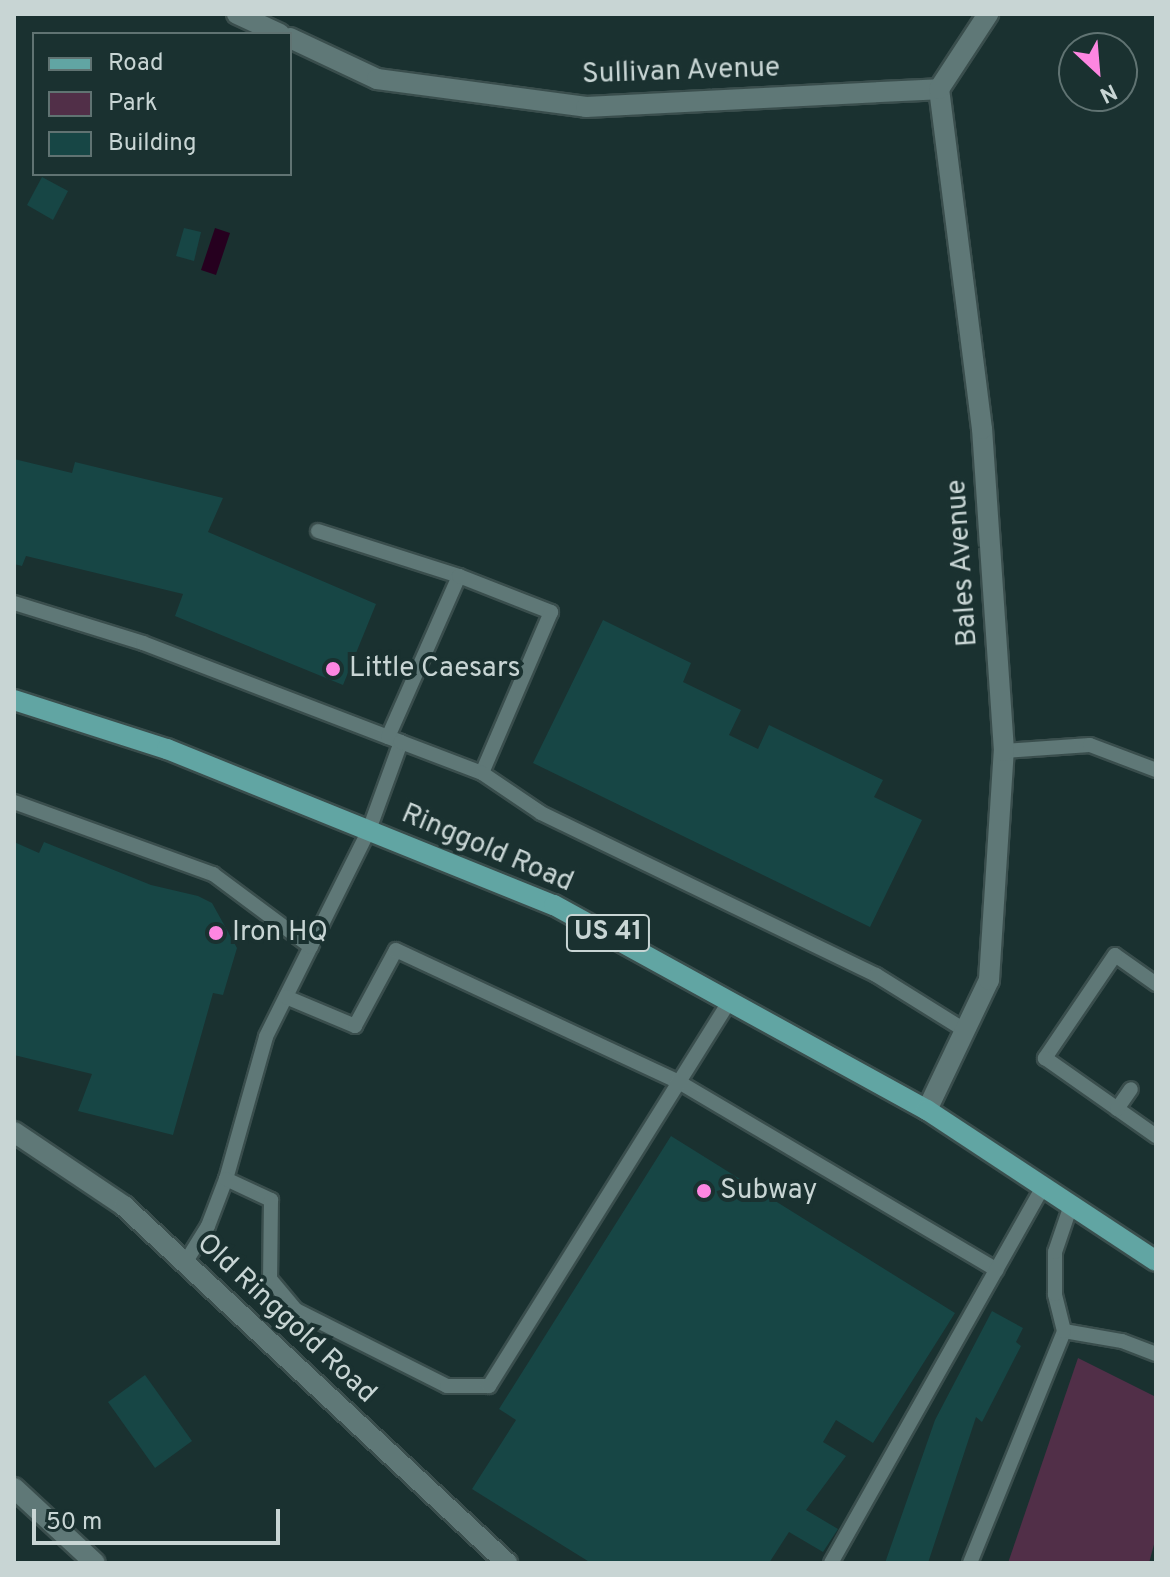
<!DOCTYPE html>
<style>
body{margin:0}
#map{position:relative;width:1170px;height:1577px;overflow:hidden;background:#1a3130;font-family:Overpass,sans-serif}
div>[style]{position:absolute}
.green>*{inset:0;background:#512f48}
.water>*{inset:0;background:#26001f}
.building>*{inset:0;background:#174645}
.roads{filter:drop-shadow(2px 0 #3a4e4d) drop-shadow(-2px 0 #3a4e4d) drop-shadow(0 2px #3a4e4d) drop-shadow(0 -2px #3a4e4d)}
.lane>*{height:14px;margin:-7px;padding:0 7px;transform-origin:7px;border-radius:7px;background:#5f7877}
.street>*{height:20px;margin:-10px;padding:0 10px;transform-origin:10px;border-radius:10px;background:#5f7877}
.primary>*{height:20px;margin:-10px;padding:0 10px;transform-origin:10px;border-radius:10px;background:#61a5a3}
.dots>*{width:22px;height:22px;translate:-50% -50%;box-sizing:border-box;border:4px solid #1a3130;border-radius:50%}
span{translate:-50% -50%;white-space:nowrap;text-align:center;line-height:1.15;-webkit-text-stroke:8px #1a3130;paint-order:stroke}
.shield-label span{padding:2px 6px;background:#1a3130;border:2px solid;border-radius:6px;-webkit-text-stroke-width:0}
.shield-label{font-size:26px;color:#c8d5d4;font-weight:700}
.street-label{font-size:28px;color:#c8d5d4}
.poi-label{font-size:28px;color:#c8d5d4}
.left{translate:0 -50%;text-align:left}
.frame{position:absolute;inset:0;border:16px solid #c8d5d4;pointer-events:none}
.legend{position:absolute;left:32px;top:32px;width:260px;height:144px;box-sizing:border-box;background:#1a3130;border:2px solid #607372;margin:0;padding:10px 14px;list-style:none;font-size:24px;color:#c8d5d4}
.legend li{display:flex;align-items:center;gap:16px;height:40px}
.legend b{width:40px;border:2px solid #607372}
.north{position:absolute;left:1058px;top:32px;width:80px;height:80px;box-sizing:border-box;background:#1a3130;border:2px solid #607372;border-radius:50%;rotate:154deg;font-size:22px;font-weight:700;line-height:32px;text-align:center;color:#c8d5d4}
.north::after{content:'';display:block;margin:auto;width:28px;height:36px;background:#fd86e1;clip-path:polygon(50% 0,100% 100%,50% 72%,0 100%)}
.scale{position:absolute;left:32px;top:1509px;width:248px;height:36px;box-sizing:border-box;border:4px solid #c8d5d4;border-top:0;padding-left:10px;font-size:24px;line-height:28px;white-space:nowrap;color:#c8d5d4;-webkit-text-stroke:6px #1a3130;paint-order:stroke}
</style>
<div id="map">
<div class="green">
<i style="clip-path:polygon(1078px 1358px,1156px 1397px,1156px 1537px,1149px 1563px,1008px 1563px)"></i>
</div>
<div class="water">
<i style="clip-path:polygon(215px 228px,230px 233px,216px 275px,201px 270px)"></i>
</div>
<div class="building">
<i style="clip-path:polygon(42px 177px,68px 191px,53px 220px,27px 205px)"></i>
<i style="clip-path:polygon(184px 228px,201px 232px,194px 261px,176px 256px)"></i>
<i style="clip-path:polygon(14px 459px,72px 473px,75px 462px,223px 498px,208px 532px,376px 604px,343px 685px,175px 616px,183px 594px,26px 556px,22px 566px,14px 564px)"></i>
<i style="clip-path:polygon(603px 620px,691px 663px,683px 682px,741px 710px,729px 735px,758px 749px,769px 725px,883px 780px,874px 797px,922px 820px,870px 927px,533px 763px)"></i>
<i style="clip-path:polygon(14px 842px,39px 853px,44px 842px,151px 885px,198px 896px,212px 903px,237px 948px,223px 995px,213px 993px,173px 1135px,78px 1111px,92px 1074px,14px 1055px)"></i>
<i style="clip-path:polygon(671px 1136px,955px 1313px,873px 1443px,836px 1420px,823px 1442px,846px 1456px,806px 1510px,838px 1529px,823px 1552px,789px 1532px,769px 1563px,591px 1563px,472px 1489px,516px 1420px,499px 1409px)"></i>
<i style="clip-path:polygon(992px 1311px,1023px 1328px,1016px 1342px,1021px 1346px,982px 1422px,976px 1417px,928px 1563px,885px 1563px,935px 1420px)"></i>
<i style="clip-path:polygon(145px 1375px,192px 1441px,155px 1468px,108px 1402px)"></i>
</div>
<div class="roads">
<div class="lane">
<i style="left:318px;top:531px;width:148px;rotate:17.7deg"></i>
<i style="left:14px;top:603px;width:135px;rotate:17.2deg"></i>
<i style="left:143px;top:643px;width:276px;rotate:21deg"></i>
<i style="left:401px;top:742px;width:94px;rotate:110deg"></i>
<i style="left:369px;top:830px;width:231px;rotate:116.5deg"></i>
<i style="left:266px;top:1037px;width:148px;rotate:105.7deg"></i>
<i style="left:226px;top:1179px;width:50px;rotate:111deg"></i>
<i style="left:208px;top:1226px;width:44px;rotate:121.9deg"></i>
<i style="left:388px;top:737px;width:176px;rotate:-66.2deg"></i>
<i style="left:459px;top:576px;width:99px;rotate:21.4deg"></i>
<i style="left:551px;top:612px;width:175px;rotate:113.2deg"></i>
<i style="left:482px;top:773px;width:87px;rotate:-159.1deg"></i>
<i style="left:1004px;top:751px;width:86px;rotate:-4deg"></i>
<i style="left:1090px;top:745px;width:71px;rotate:20.7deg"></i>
<i style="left:482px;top:773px;width:71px;rotate:34.1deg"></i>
<i style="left:541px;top:813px;width:372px;rotate:25.8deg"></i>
<i style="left:876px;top:975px;width:106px;rotate:31.9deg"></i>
<i style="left:14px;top:802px;width:212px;rotate:19.9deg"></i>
<i style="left:213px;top:874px;width:122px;rotate:36.7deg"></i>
<i style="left:1156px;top:984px;width:50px;rotate:-144.7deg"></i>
<i style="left:1115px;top:955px;width:125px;rotate:124.2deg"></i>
<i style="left:1045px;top:1058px;width:136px;rotate:35.1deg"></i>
<i style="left:286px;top:997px;width:75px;rotate:22.8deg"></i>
<i style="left:355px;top:1026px;width:86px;rotate:-61.7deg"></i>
<i style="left:396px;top:950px;width:312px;rotate:25deg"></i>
<i style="left:679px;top:1082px;width:369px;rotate:30.6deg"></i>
<i style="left:1117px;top:1109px;width:24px;rotate:-55deg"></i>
<i style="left:226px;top:1179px;width:50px;rotate:25deg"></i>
<i style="left:271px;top:1200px;width:79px;rotate:90.7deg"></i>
<i style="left:270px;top:1279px;width:40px;rotate:50deg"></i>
<i style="left:296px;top:1310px;width:169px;rotate:26.7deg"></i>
<i style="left:447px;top:1386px;width:42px"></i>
<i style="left:489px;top:1386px;width:456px;rotate:-58deg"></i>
<i style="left:1064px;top:1331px;width:59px;rotate:9.8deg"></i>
<i style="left:1122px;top:1341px;width:36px;rotate:21deg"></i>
<i style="left:831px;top:1563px;width:432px;rotate:-60.6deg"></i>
<i style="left:970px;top:1563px;width:250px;rotate:-67.9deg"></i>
<i style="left:1064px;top:1331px;width:38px;rotate:-104deg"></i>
<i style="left:1055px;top:1294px;width:42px;rotate:-90deg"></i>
<i style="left:1055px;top:1252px;width:50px;rotate:-71.2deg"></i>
</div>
<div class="street">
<i style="left:237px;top:14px;width:47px;rotate:24.9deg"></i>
<i style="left:290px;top:38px;width:96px;rotate:25.2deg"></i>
<i style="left:377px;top:79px;width:211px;rotate:7.6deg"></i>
<i style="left:586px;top:107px;width:353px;rotate:-2.9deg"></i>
<i style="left:927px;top:1110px;width:144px;rotate:-64.5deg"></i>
<i style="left:989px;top:980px;width:229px;rotate:-86.3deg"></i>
<i style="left:1004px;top:751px;width:323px;rotate:-93.9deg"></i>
<i style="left:982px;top:429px;width:343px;rotate:-97.2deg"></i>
<i style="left:939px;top:89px;width:90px;rotate:-56.8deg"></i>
<i style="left:14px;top:1132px;width:133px;rotate:33.9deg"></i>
<i style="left:124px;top:1206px;width:524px;rotate:42.99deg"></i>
<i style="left:14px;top:1488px;width:110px;rotate:42.8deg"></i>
</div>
<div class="primary">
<i style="left:14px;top:700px;width:161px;rotate:17.8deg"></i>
<i style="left:167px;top:749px;width:417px;rotate:22deg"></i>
<i style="left:554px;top:905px;width:426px;rotate:28.8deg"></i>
<i style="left:927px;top:1110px;width:274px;rotate:33.4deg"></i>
</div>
</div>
<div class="dots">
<i style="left:333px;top:669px;background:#fd86e1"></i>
<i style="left:216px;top:933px;background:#fd86e1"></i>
<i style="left:704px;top:1191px;background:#fd86e1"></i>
</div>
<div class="shield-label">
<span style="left:608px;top:933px">US 41</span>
</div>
<div class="street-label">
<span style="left:681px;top:72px;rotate:-2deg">Sullivan Avenue</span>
<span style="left:963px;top:563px;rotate:-94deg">Bales Avenue</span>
<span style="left:487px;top:849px;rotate:23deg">Ringgold Road</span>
<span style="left:286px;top:1319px;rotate:43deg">Old Ringgold Road</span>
</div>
<div class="poi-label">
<span class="left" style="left:349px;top:669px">Little Caesars</span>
<span class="left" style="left:232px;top:933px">Iron HQ</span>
<span class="left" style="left:720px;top:1191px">Subway</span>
</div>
<div class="frame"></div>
<ul class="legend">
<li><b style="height:10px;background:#61a5a3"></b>Road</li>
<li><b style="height:22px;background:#512f48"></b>Park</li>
<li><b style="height:22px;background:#174645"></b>Building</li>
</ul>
<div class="north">N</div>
<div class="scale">50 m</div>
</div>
